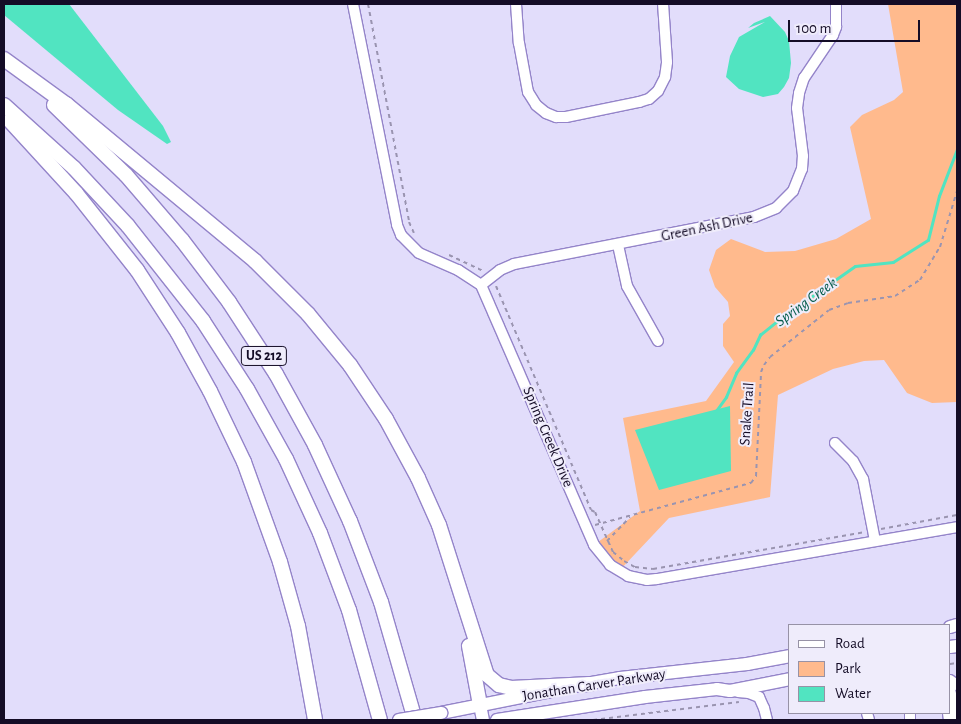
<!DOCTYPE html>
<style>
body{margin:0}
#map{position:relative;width:961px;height:724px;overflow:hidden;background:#e2ddfb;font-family:"Alegreya Sans",sans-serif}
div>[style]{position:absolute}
.green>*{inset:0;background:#ffba8d}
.water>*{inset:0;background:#51e4c1}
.stream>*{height:2.5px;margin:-1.25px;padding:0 1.25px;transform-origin:1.25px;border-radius:1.25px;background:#51e4c1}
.path>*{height:2px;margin-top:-1px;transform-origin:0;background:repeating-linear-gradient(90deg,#9a94b0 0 4px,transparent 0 8px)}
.roads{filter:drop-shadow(1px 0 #9484c9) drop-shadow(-1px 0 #9484c9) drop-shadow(0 1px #9484c9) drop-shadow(0 -1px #9484c9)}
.minor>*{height:10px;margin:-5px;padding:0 5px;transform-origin:5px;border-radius:5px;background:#fff}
.major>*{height:12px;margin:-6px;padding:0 6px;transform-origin:6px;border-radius:6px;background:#fff}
.highway>*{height:14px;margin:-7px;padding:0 7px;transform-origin:7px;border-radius:7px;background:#fff}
.bridges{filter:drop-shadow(1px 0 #9484c9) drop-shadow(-1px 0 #9484c9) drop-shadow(0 1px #9484c9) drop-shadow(0 -1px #9484c9)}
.major-bridge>*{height:12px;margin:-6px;padding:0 6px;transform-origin:6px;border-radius:6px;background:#fff}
span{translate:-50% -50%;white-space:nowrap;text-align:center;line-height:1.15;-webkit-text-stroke:4px #efecfb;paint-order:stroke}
.shield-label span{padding:1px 4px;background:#efecfb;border:1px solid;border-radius:4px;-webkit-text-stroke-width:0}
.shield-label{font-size:14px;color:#140c26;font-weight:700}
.street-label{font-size:15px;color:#140c26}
.water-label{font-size:16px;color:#075d4c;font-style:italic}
.frame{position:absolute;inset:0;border:5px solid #140c26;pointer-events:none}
.legend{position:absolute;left:788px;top:624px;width:162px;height:90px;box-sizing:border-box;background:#efecfb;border:1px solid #9792a6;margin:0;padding:6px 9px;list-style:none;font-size:15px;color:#140c26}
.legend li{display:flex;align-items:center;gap:10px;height:25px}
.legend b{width:25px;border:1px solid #9792a6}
.scale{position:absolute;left:788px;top:20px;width:132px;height:22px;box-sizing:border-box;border:2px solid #140c26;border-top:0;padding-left:6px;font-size:15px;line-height:18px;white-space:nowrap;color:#140c26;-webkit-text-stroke:4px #efecfb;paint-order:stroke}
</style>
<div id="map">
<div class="green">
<i style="clip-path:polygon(888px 4px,957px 4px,957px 402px,932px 403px,907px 393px,884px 360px,864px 361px,833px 369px,778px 395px,770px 497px,669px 518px,619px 571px,594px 545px,640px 511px,623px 418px,706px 401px,734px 362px,723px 346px,723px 324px,730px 316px,728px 302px,715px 287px,709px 270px,716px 250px,731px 239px,765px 252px,795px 251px,836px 239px,871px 219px,850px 127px,862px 115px,894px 100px,903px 92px)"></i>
</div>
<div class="water">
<i style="clip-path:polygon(4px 4px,69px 4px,163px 126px,171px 142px,167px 144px,118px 110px,4px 15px)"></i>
<i style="clip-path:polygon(770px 16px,785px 32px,789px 41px,791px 63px,789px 78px,784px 87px,778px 94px,763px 97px,739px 89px,726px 77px,730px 56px,739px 37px,765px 22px,748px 28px,754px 23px)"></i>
<i style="clip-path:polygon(730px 406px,731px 471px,659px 490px,635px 430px)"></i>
</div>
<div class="stream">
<i style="left:716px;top:411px;width:17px;rotate:-54deg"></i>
<i style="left:726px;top:397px;width:26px;rotate:-67deg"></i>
<i style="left:736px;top:373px;width:29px;rotate:-54deg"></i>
<i style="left:753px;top:350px;width:17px;rotate:-65deg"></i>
<i style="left:760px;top:335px;width:27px;rotate:-39deg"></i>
<i style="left:781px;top:318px;width:90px;rotate:-35.1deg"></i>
<i style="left:855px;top:266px;width:38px;rotate:-6deg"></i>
<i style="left:893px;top:262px;width:41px;rotate:-32.2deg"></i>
<i style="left:928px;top:240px;width:45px;rotate:-76deg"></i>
<i style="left:939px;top:196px;width:50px;rotate:-69deg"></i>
</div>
<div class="path">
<i style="left:368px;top:4px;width:222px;rotate:79.3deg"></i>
<i style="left:409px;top:222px;width:12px;rotate:66deg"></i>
<i style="left:449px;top:255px;width:38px;rotate:25deg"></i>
<i style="left:496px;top:286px;width:243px;rotate:67deg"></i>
<i style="left:591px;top:510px;width:4px;rotate:27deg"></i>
<i style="left:595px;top:512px;width:44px;rotate:65.8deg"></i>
<i style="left:613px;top:552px;width:14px;rotate:39deg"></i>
<i style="left:624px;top:561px;width:13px;rotate:29deg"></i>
<i style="left:635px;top:567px;width:18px;rotate:6deg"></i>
<i style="left:653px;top:569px;width:214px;rotate:-9.9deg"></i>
<i style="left:595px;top:525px;width:162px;rotate:-15.1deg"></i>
<i style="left:751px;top:483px;width:9px;rotate:-54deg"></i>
<i style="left:756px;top:476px;width:104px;rotate:-87.2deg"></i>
<i style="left:761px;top:372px;width:8px;rotate:-67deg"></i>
<i style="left:764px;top:365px;width:10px;rotate:-53deg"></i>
<i style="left:770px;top:357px;width:75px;rotate:-38.5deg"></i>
<i style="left:829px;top:310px;width:20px;rotate:-20deg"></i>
<i style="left:848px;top:303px;width:48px;rotate:-8.5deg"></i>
<i style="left:895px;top:296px;width:30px;rotate:-33deg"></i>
<i style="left:920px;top:280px;width:39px;rotate:-59deg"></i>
<i style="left:940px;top:247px;width:59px;rotate:-73.1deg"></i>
<i style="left:881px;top:529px;width:77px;rotate:-10.4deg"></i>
<i style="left:607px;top:541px;width:33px;rotate:-46deg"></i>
<i style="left:950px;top:664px;width:7px;rotate:-8deg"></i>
<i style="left:593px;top:720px;width:147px;rotate:-7deg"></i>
</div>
<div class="roads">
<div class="minor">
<i style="left:353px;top:4px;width:225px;rotate:78.7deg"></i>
<i style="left:397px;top:225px;width:11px;rotate:68deg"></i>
<i style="left:401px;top:235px;width:25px;rotate:45deg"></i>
<i style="left:419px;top:253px;width:43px;rotate:23.6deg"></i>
<i style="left:458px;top:270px;width:27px;rotate:33deg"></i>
<i style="left:481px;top:285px;width:283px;rotate:66.5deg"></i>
<i style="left:594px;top:545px;width:26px;rotate:51deg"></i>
<i style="left:610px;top:565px;width:21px;rotate:31deg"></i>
<i style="left:628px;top:576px;width:19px;rotate:12deg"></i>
<i style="left:647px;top:580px;width:10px;rotate:-6deg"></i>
<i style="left:657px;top:579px;width:304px;rotate:-9.8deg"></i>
<i style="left:516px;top:4px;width:39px;rotate:86deg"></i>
<i style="left:519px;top:43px;width:50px;rotate:79.6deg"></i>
<i style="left:528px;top:92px;width:15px;rotate:58deg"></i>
<i style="left:536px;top:105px;width:13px;rotate:39deg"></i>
<i style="left:546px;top:113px;width:11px;rotate:22deg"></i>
<i style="left:556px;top:117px;width:10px"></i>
<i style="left:566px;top:117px;width:75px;rotate:-11.6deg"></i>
<i style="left:639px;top:102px;width:10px;rotate:-17deg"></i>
<i style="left:649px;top:99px;width:12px;rotate:-42deg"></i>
<i style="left:658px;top:91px;width:16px;rotate:-63deg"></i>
<i style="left:665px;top:77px;width:15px;rotate:-82deg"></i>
<i style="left:667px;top:62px;width:58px;rotate:-93.9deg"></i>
<i style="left:618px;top:245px;width:42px;rotate:77.6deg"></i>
<i style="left:627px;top:286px;width:63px;rotate:60.6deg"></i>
<i style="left:481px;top:285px;width:24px;rotate:-38deg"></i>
<i style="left:500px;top:270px;width:15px;rotate:-23deg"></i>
<i style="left:514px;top:264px;width:245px;rotate:-11.1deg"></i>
<i style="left:754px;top:217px;width:24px;rotate:-22deg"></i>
<i style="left:776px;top:208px;width:24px;rotate:-45deg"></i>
<i style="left:793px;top:191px;width:24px;rotate:-68deg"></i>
<i style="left:802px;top:169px;width:13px;rotate:-86deg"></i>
<i style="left:803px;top:156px;width:48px;rotate:-97.1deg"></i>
<i style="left:797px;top:108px;width:15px;rotate:-82deg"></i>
<i style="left:799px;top:93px;width:16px;rotate:-72deg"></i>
<i style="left:804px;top:78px;width:52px;rotate:-56deg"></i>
<i style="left:833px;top:35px;width:9px;rotate:-69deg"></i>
<i style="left:836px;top:27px;width:23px;rotate:-90deg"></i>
<i style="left:835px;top:443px;width:25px;rotate:45deg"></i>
<i style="left:853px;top:461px;width:21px;rotate:61deg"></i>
<i style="left:863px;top:479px;width:63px;rotate:79deg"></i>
<i style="left:950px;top:680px;width:9px;rotate:36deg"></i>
<i style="left:950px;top:690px;width:28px;rotate:75deg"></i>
<i style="left:738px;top:692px;width:11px;rotate:5deg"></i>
<i style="left:749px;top:693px;width:11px;rotate:22deg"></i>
<i style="left:759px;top:697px;width:12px;rotate:66deg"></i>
<i style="left:764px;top:708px;width:12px;rotate:76deg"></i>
<i style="left:867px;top:713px;width:7px;rotate:74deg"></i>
<i style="left:910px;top:713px;width:7px;rotate:90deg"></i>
<i style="left:948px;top:713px;width:7px;rotate:82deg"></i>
</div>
<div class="major">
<i style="left:950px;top:627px;width:7px;rotate:-16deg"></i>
<i style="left:950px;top:647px;width:7px;rotate:-8deg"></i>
<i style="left:580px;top:685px;width:41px;rotate:-9.9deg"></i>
<i style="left:620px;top:678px;width:128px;rotate:-6.3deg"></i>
<i style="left:747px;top:664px;width:44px;rotate:-10.5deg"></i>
<i style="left:480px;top:705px;width:15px;rotate:79deg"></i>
<i style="left:441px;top:713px;width:112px;rotate:-11.3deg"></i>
<i style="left:497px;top:720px;width:150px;rotate:-8.8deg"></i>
<i style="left:645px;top:697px;width:72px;rotate:-6.3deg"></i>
<i style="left:717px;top:689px;width:13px;rotate:9deg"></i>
<i style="left:730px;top:691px;width:61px;rotate:-11.3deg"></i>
</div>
<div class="highway">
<i style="left:4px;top:59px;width:77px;rotate:36deg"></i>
<i style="left:66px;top:104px;width:246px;rotate:39.7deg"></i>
<i style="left:255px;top:261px;width:75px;rotate:45deg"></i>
<i style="left:308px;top:314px;width:66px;rotate:50.5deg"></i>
<i style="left:350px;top:365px;width:65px;rotate:56.3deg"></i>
<i style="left:386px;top:419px;width:67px;rotate:61.5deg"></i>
<i style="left:418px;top:478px;width:51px;rotate:65.9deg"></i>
<i style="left:439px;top:525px;width:157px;rotate:72.3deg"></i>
<i style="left:487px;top:675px;width:16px;rotate:40deg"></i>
<i style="left:499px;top:685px;width:12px;rotate:14deg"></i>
<i style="left:511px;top:688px;width:79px;rotate:-2.9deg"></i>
<i style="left:4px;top:105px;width:94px;rotate:42deg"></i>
<i style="left:74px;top:168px;width:79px;rotate:47deg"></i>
<i style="left:128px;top:226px;width:121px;rotate:51.7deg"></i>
<i style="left:203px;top:321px;width:81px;rotate:57.1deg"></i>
<i style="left:247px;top:389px;width:80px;rotate:60.9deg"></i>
<i style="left:286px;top:459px;width:81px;rotate:65.3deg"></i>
<i style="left:320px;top:533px;width:82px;rotate:69.4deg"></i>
<i style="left:349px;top:610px;width:114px;rotate:74.3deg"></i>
<i style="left:54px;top:105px;width:100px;rotate:44.2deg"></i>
<i style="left:126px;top:175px;width:86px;rotate:49.3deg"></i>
<i style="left:182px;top:240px;width:78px;rotate:52.8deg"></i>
<i style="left:229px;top:302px;width:86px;rotate:56.9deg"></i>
<i style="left:276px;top:374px;width:81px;rotate:61.2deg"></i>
<i style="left:315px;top:445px;width:84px;rotate:65.3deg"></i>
<i style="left:350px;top:521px;width:87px;rotate:69.1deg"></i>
<i style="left:381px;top:602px;width:123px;rotate:73.9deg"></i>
<i style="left:10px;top:121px;width:98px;rotate:47.5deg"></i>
<i style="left:76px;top:193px;width:98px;rotate:51.6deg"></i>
<i style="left:137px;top:270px;width:75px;rotate:56.9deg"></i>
<i style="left:178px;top:333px;width:66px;rotate:61.1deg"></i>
<i style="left:210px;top:391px;width:79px;rotate:64.4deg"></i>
<i style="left:244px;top:462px;width:106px;rotate:70.2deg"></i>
<i style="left:280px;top:562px;width:66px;rotate:74.3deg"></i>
<i style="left:298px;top:626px;width:96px;rotate:79.7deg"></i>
<i style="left:469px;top:646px;width:60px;rotate:79.4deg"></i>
</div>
</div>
<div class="bridges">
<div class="major-bridge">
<i style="left:399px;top:720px;width:43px;rotate:-9.5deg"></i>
</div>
</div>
<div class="shield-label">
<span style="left:264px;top:356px">US 212</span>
</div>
<div class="street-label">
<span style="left:707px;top:227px;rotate:-12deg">Green Ash Drive</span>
<span style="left:747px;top:414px;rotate:-86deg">Snake Trail</span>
<span style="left:548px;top:437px;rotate:67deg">Spring Creek Drive</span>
<span style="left:594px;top:685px;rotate:-9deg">Jonathan Carver Parkway</span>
</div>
<div class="water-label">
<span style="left:806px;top:302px;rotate:-36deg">Spring Creek</span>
</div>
<div class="frame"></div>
<ul class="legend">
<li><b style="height:6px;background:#fff"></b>Road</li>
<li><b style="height:14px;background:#ffba8d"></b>Park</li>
<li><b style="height:14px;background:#51e4c1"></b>Water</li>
</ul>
<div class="scale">100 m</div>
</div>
